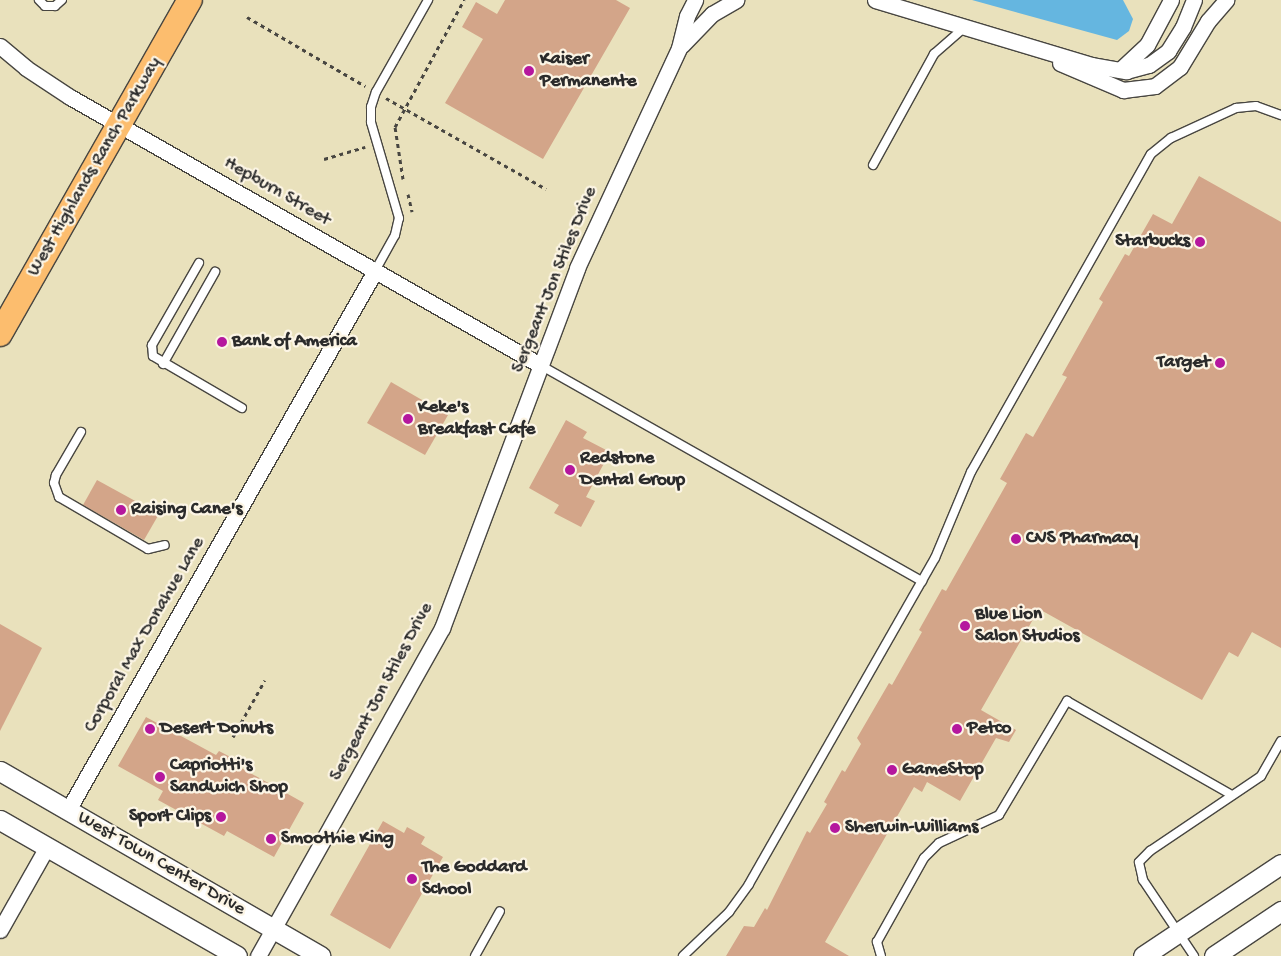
<!DOCTYPE html>
<style>
body{margin:0}
#map{position:relative;width:1281px;height:956px;overflow:hidden;background:#e9e1bc;font-family:"Gochi Hand",sans-serif}
div>[style]{position:absolute}
.water>*{inset:0;background:#65b6e0}
.building>*{inset:0;background:#d3a589}
.path>*{height:3px;margin-top:-1.5px;transform-origin:0;background:repeating-linear-gradient(90deg,#484641 0 4px,transparent 0 8px)}
.roads{filter:drop-shadow(1px 0 #484641) drop-shadow(-1px 0 #484641) drop-shadow(0 1px #484641) drop-shadow(0 -1px #484641)}
.service>*{height:8px;margin:-4px;padding:0 4px;transform-origin:4px;border-radius:4px;background:#fff}
.minor>*{height:15px;margin:-7.5px;padding:0 7.5px;transform-origin:7.5px;border-radius:7.5px;background:#fff}
.tertiary>*{height:19px;margin:-9.5px;padding:0 9.5px;transform-origin:9.5px;border-radius:9.5px;background:#fff}
.primary>*{height:24px;margin:-12px;padding:0 12px;transform-origin:12px;border-radius:12px;background:#fcbd6e}
.dots>*{width:14px;height:14px;translate:-50% -50%;box-sizing:border-box;border:2px solid #fcf5e5;border-radius:50%}
span{translate:-50% -50%;white-space:nowrap;text-align:center;line-height:1.15;-webkit-text-stroke:4.5px #fcf5e5;paint-order:stroke}
.poi-label{font-size:19px;color:#2b2b2b;font-weight:700}
.left{translate:0 -50%;text-align:left}
.right{translate:-100% -50%;text-align:right}
.street-label{font-size:19px;color:#2b2b2b}
</style>
<div id="map">
<div class="water">
<i style="clip-path:polygon(972px 0,1123px 0,1133px 19px,1129px 31px,1117px 40px)"></i>
</div>
<div class="building">
<i style="clip-path:polygon(505px 0,616px 0,630px 8px,543px 159px,445px 103px,483px 39px,462px 27px,476px 2px,497px 14px)"></i>
<i style="clip-path:polygon(1199px 176px,1281px 222px,1281px 648px,1252px 632px,1238px 657px,1229px 652px,1202px 700px,1039px 609px,981px 710px,1016px 730px,1009px 742px,996px 738px,960px 801px,927px 782px,922px 792px,914px 787px,825px 942px,849px 956px,726px 956px,744px 926px,754px 927px,765px 908px,767px 910px,807px 831px,810px 833px,827px 804px,824px 802px,842px 770px,845px 772px,861px 744px,857px 738px,889px 683px,892px 685px,922px 632px,919px 630px,942px 589px,946px 591px,1007px 483px,1000px 479px,1026px 433px,1033px 437px,1067px 377px,1062px 375px,1103px 302px,1099px 299px,1125px 254px,1129px 256px,1153px 214px,1172px 224px)"></i>
<i style="clip-path:polygon(391px 382px,448px 415px,425px 455px,367px 423px)"></i>
<i style="clip-path:polygon(566px 420px,587px 432px,583px 438px,610px 452px,586px 497px,595px 501px,581px 527px,554px 513px,559px 505px,529px 488px)"></i>
<i style="clip-path:polygon(97px 480px,159px 514px,144px 540px,83px 505px)"></i>
<i style="clip-path:polygon(0 624px,42px 648px,0 731px)"></i>
<i style="clip-path:polygon(146px 717px,216px 755px,219px 751px,238px 761px,236px 765px,304px 803px,274px 857px,227px 831px,224px 836px,158px 800px,163px 791px,118px 766px)"></i>
<i style="clip-path:polygon(383px 821px,404px 833px,407px 827px,425px 837px,421px 844px,443px 857px,390px 949px,330px 915px)"></i>
</div>
<div class="path">
<i style="left:247px;top:17px;width:137px;rotate:30.3deg"></i>
<i style="left:386px;top:98px;width:184px;rotate:29.6deg"></i>
<i style="left:324px;top:159px;width:43px;rotate:-16.3deg"></i>
<i style="left:403px;top:179px;width:53px;rotate:-98.7deg"></i>
<i style="left:395px;top:127px;width:145px;rotate:-61.5deg"></i>
<i style="left:408px;top:194px;width:18px;rotate:77deg"></i>
<i style="left:233px;top:737px;width:65px;rotate:-60.7deg"></i>
</div>
<div class="roads">
<div class="service">
<i style="left:39px;top:0;width:8px;rotate:45deg"></i>
<i style="left:45px;top:6px;width:10px"></i>
<i style="left:55px;top:6px;width:9px;rotate:-41deg"></i>
<i style="left:873px;top:165px;width:127px;rotate:-61.2deg"></i>
<i style="left:934px;top:54px;width:41px;rotate:-41.1deg"></i>
<i style="left:199px;top:263px;width:95px;rotate:119.8deg"></i>
<i style="left:152px;top:345px;width:11px;rotate:85deg"></i>
<i style="left:153px;top:356px;width:103px;rotate:30.3deg"></i>
<i style="left:375px;top:271px;width:41px;rotate:-60.9deg"></i>
<i style="left:395px;top:235px;width:17px;rotate:-77deg"></i>
<i style="left:399px;top:218px;width:100px;rotate:-106.3deg"></i>
<i style="left:371px;top:122px;width:15px;rotate:-90deg"></i>
<i style="left:371px;top:107px;width:16px;rotate:-72deg"></i>
<i style="left:376px;top:92px;width:106px;rotate:-60.5deg"></i>
<i style="left:163px;top:364px;width:106px;rotate:-60.5deg"></i>
<i style="left:540px;top:365px;width:439px;rotate:29.5deg"></i>
<i style="left:81px;top:432px;width:50px;rotate:120.2deg"></i>
<i style="left:56px;top:475px;width:8px;rotate:104deg"></i>
<i style="left:54px;top:483px;width:15px;rotate:70deg"></i>
<i style="left:59px;top:497px;width:103px;rotate:30.3deg"></i>
<i style="left:148px;top:549px;width:17px;rotate:-13deg"></i>
<i style="left:475px;top:956px;width:51px;rotate:-60.9deg"></i>
<i style="left:683px;top:956px;width:64px;rotate:-43.7deg"></i>
<i style="left:729px;top:912px;width:34px;rotate:-54deg"></i>
<i style="left:749px;top:884px;width:375px;rotate:-60.3deg"></i>
<i style="left:935px;top:558px;width:93px;rotate:-67.3deg"></i>
<i style="left:971px;top:472px;width:365px;rotate:-60.5deg"></i>
<i style="left:1151px;top:154px;width:26px;rotate:-39deg"></i>
<i style="left:1171px;top:138px;width:72px;rotate:-24.8deg"></i>
<i style="left:1236px;top:108px;width:20px;rotate:-6deg"></i>
<i style="left:1256px;top:106px;width:27px;rotate:20deg"></i>
<i style="left:881px;top:956px;width:15px;rotate:-106deg"></i>
<i style="left:877px;top:942px;width:96px;rotate:-60.8deg"></i>
<i style="left:924px;top:858px;width:21px;rotate:-45deg"></i>
<i style="left:939px;top:843px;width:66px;rotate:-25deg"></i>
<i style="left:999px;top:815px;width:133px;rotate:-59.2deg"></i>
<i style="left:1067px;top:701px;width:190px;rotate:29.7deg"></i>
<i style="left:1194px;top:956px;width:92px;rotate:-123.9deg"></i>
<i style="left:1143px;top:880px;width:18px;rotate:-103deg"></i>
<i style="left:1139px;top:862px;width:16px;rotate:-45deg"></i>
<i style="left:1150px;top:851px;width:134px;rotate:-34deg"></i>
<i style="left:1261px;top:776px;width:40px;rotate:-60.3deg"></i>
</div>
<div class="minor">
<i style="left:875px;top:0;width:226px;rotate:16.7deg"></i>
<i style="left:1091px;top:65px;width:36px;rotate:10deg"></i>
<i style="left:1126px;top:71px;width:24px;rotate:-15deg"></i>
<i style="left:1149px;top:65px;width:24px;rotate:-36deg"></i>
<i style="left:1168px;top:51px;width:28px;rotate:-58deg"></i>
<i style="left:1183px;top:27px;width:29px;rotate:-68deg"></i>
<i style="left:682px;top:45px;width:43px;rotate:-45.9deg"></i>
<i style="left:712px;top:14px;width:28px;rotate:-30deg"></i>
<i style="left:0;top:46px;width:34px;rotate:40deg"></i>
<i style="left:26px;top:68px;width:53px;rotate:33.4deg"></i>
<i style="left:70px;top:97px;width:541px;rotate:29.69deg"></i>
<i style="left:1060px;top:63px;width:69px;rotate:23.2deg"></i>
<i style="left:1123px;top:90px;width:32px;rotate:-7deg"></i>
<i style="left:1155px;top:86px;width:31px;rotate:-37deg"></i>
<i style="left:1180px;top:67px;width:54px;rotate:-58.7deg"></i>
<i style="left:1208px;top:21px;width:28px;rotate:-49deg"></i>
<i style="left:1120px;top:70px;width:37px;rotate:-43deg"></i>
<i style="left:1147px;top:45px;width:51px;rotate:-61.9deg"></i>
<i style="left:68px;top:810px;width:620px;rotate:-60.34deg"></i>
<i style="left:0;top:930px;width:95px;rotate:-60.5deg"></i>
<i style="left:258px;top:956px;width:376px;rotate:-60.7deg"></i>
<i style="left:442px;top:628px;width:384px;rotate:-69.4deg"></i>
<i style="left:577px;top:268px;width:242px;rotate:-65.1deg"></i>
<i style="left:679px;top:48px;width:33px;rotate:-76deg"></i>
<i style="left:687px;top:16px;width:18px;rotate:-63deg"></i>
</div>
<div class="tertiary">
<i style="left:0;top:771px;width:370px;rotate:30deg"></i>
<i style="left:0;top:820px;width:273px;rotate:29.8deg"></i>
<i style="left:1143px;top:956px;width:166px;rotate:-33.7deg"></i>
<i style="left:1214px;top:956px;width:81px;rotate:-33.9deg"></i>
</div>
<div class="primary">
<i style="left:0;top:334px;width:384px;rotate:-60.4deg"></i>
</div>
</div>
<div class="dots">
<i style="left:529px;top:71px;background:#b5179e"></i>
<i style="left:1200px;top:242px;background:#b5179e"></i>
<i style="left:222px;top:342px;background:#b5179e"></i>
<i style="left:1220px;top:363px;background:#b5179e"></i>
<i style="left:408px;top:419px;background:#b5179e"></i>
<i style="left:570px;top:470px;background:#b5179e"></i>
<i style="left:121px;top:510px;background:#b5179e"></i>
<i style="left:1016px;top:539px;background:#b5179e"></i>
<i style="left:965px;top:626px;background:#b5179e"></i>
<i style="left:150px;top:729px;background:#b5179e"></i>
<i style="left:957px;top:729px;background:#b5179e"></i>
<i style="left:892px;top:770px;background:#b5179e"></i>
<i style="left:160px;top:777px;background:#b5179e"></i>
<i style="left:221px;top:817px;background:#b5179e"></i>
<i style="left:835px;top:828px;background:#b5179e"></i>
<i style="left:271px;top:839px;background:#b5179e"></i>
<i style="left:412px;top:879px;background:#b5179e"></i>
</div>
<div class="poi-label">
<span class="left" style="left:540px;top:71px">Kaiser<br>Permanente</span>
<span class="right" style="left:1190px;top:242px">Starbucks</span>
<span class="left" style="left:232px;top:342px">Bank of America</span>
<span class="right" style="left:1210px;top:363px">Target</span>
<span class="left" style="left:418px;top:419px">Keke's<br>Breakfast Cafe</span>
<span class="left" style="left:580px;top:470px">Redstone<br>Dental Group</span>
<span class="left" style="left:131px;top:510px">Raising Cane's</span>
<span class="left" style="left:1026px;top:539px">CVS Pharmacy</span>
<span class="left" style="left:975px;top:626px">Blue Lion<br>Salon Studios</span>
<span class="left" style="left:160px;top:729px">Desert Donuts</span>
<span class="left" style="left:967px;top:729px">Petco</span>
<span class="left" style="left:170px;top:777px">Capriotti's<br>Sandwich Shop</span>
<span class="left" style="left:902px;top:770px">GameStop</span>
<span class="right" style="left:211px;top:817px">Sport Clips</span>
<span class="left" style="left:845px;top:828px">Sherwin-Williams</span>
<span class="left" style="left:281px;top:839px">Smoothie King</span>
<span class="left" style="left:422px;top:879px">The Goddard<br>School</span>
</div>
<div class="street-label">
<span style="left:95px;top:167px;rotate:-60deg">West Highlands Ranch Parkway</span>
<span style="left:277px;top:192px;rotate:30deg">Hepburn Street</span>
<span style="left:555px;top:280px;rotate:-68deg">Sergeant Jon Stiles Drive</span>
<span style="left:145px;top:635px;rotate:-60deg">Corporal Max Donahue Lane</span>
<span style="left:382px;top:692px;rotate:-62deg">Sergeant Jon Stiles Drive</span>
<span style="left:161px;top:864px;rotate:30deg">West Town Center Drive</span>
</div>
</div>
